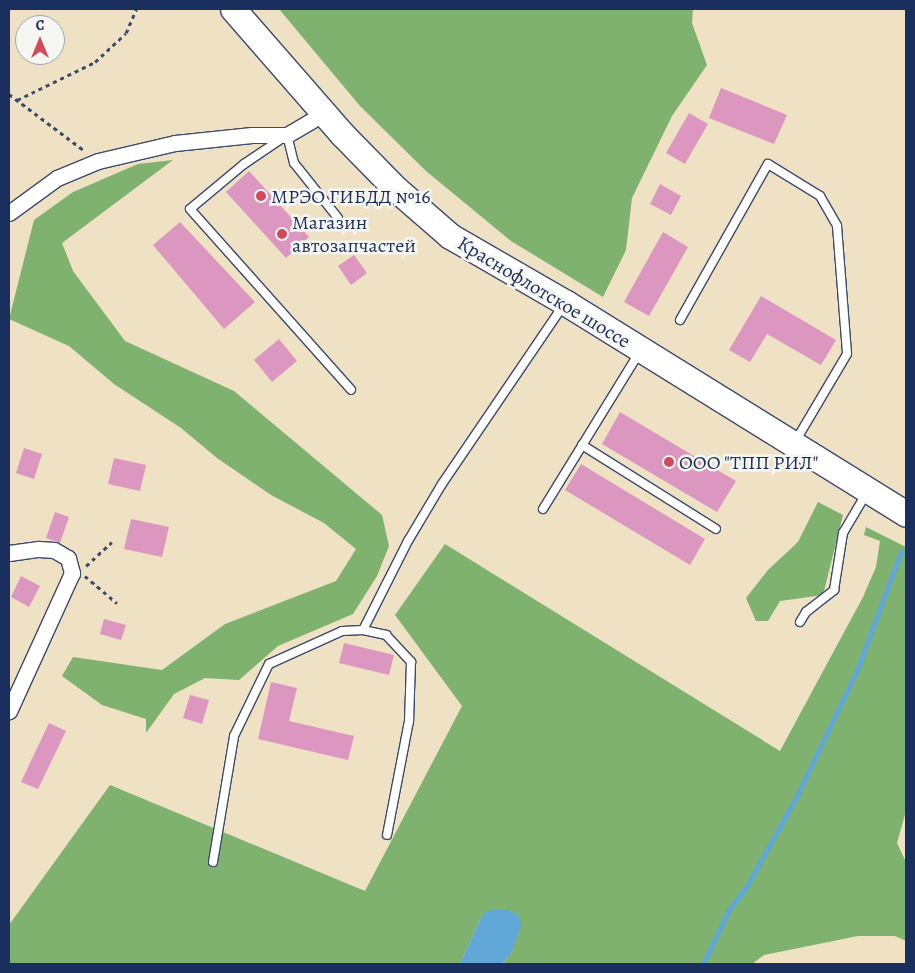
<!DOCTYPE html>
<meta charset="utf-8">
<style>
body{margin:0}
#map{position:relative;width:915px;height:973px;overflow:hidden;background:#efe1c4;font-family:Alegreya,serif}
div>[style]{position:absolute}
.forest>*{inset:0;background:#7eb26e}
.water>*{inset:0;background:#61a7d7}
.stream>*{height:4.5px;margin:-2.25px;padding:0 2.25px;transform-origin:2.25px;border-radius:2.25px;background:#61a7d7}
.building>*{inset:0;background:#dc97c0}
.path>*{height:2.5px;margin-top:-1.25px;transform-origin:0;background:repeating-linear-gradient(90deg,#3b4a6d 0 4px,transparent 0 8px)}
.roads{filter:drop-shadow(1px 0 #3b4a6d) drop-shadow(-1px 0 #3b4a6d) drop-shadow(0 1px #3b4a6d) drop-shadow(0 -1px #3b4a6d)}
.lane>*{height:8px;margin:-4px;padding:0 4px;transform-origin:4px;border-radius:4px;background:#fff}
.street>*{height:15px;margin:-7.5px;padding:0 7.5px;transform-origin:7.5px;border-radius:7.5px;background:#fff}
.primary>*{height:25px;margin:-12.5px;padding:0 12.5px;transform-origin:12.5px;border-radius:12.5px;background:#fff}
.dots>*{width:14px;height:14px;translate:-50% -50%;box-sizing:border-box;border:2px solid #f6f6f2;border-radius:50%}
span{translate:-50% -50%;white-space:nowrap;text-align:center;line-height:1.15;-webkit-text-stroke:5px #f6f6f2;paint-order:stroke}
.poi-label{font-size:20px;color:#1b2f5e}
.left{translate:0 -50%;text-align:left}
.street-label{font-size:20px;color:#1b2f5e}
.frame{position:absolute;inset:0;border:10px solid #1b2f5e;pointer-events:none}
.north{position:absolute;left:15px;top:15px;width:50px;height:50px;box-sizing:border-box;background:#f6f6f2;border:1px solid #9ea6b7;border-radius:50%;rotate:0deg;font-size:14px;font-weight:700;line-height:20px;text-align:center;color:#1b2f5e}
.north::after{content:'';display:block;margin:auto;width:18px;height:22px;background:#d1495b;clip-path:polygon(50% 0,100% 100%,50% 72%,0 100%)}
</style>
<div id="map">
<div class="forest">
<i style="clip-path:polygon(279px 9px,693px 9px,692px 23px,707px 65px,672px 116px,632px 198px,626px 250px,603px 297px,511px 241px,426px 171px,360px 106px)"></i>
<i style="clip-path:polygon(173px 160px,62px 243px,73px 271px,125px 341px,234px 391px,382px 515px,389px 546px,377px 576px,353px 614px,278px 646px,239px 680px,205px 678px,174px 694px,146px 733px,146px 719px,102px 705px,62px 676px,73px 657px,162px 670px,225px 624px,336px 581px,356px 549px,324px 523px,271px 495px,217px 458px,181px 428px,114px 384px,69px 346px,9px 319px,34px 220px,73px 192px,138px 164px)"></i>
<i style="clip-path:polygon(818px 502px,843px 515px,823px 595px,780px 601px,768px 621px,756px 621px,746px 598px,768px 570px,798px 542px)"></i>
<i style="clip-path:polygon(866px 527px,906px 547px,906px 811px,897px 843px,906px 862px,906px 941px,895px 936px,858px 936px,764px 955px,752px 964px,502px 964px,511px 954px,520px 926px,518px 916px,511px 911px,480px 920px,460px 964px,9px 964px,9px 925px,110px 785px,365px 891px,462px 706px,395px 615px,445px 544px,780px 751px,863px 597px,876px 567px,880px 541px,864px 535px)"></i>
</div>
<div class="water">
<i style="clip-path:polygon(496px 909px,511px 911px,519px 916px,521px 926px,511px 954px,502px 964px,460px 964px,480px 920px,486px 912px)"></i>
</div>
<div class="stream">
<i style="left:703px;top:964px;width:60px;rotate:-64.3deg"></i>
<i style="left:729px;top:910px;width:30px;rotate:-53deg"></i>
<i style="left:747px;top:886px;width:103px;rotate:-60.9deg"></i>
<i style="left:797px;top:796px;width:142px;rotate:-64.5deg"></i>
<i style="left:858px;top:668px;width:124px;rotate:-69.7deg"></i>
</div>
<div class="building">
<i style="clip-path:polygon(721px 88px,787px 115px,774px 144px,709px 118px)"></i>
<i style="clip-path:polygon(689px 113px,708px 124px,685px 164px,666px 153px)"></i>
<i style="clip-path:polygon(249px 171px,309px 237px,286px 258px,226px 192px)"></i>
<i style="clip-path:polygon(660px 184px,681px 196px,671px 215px,650px 204px)"></i>
<i style="clip-path:polygon(180px 222px,255px 302px,224px 329px,153px 245px)"></i>
<i style="clip-path:polygon(663px 232px,688px 247px,649px 316px,624px 302px)"></i>
<i style="clip-path:polygon(354px 255px,367px 273px,351px 285px,338px 266px)"></i>
<i style="clip-path:polygon(761px 296px,836px 340px,821px 365px,767px 334px,750px 362px,729px 350px)"></i>
<i style="clip-path:polygon(279px 339px,297px 361px,272px 382px,254px 360px)"></i>
<i style="clip-path:polygon(620px 412px,736px 481px,717px 512px,602px 444px)"></i>
<i style="clip-path:polygon(24px 448px,42px 454px,34px 479px,16px 473px)"></i>
<i style="clip-path:polygon(114px 458px,146px 465px,140px 491px,108px 484px)"></i>
<i style="clip-path:polygon(581px 464px,705px 539px,690px 565px,565px 490px)"></i>
<i style="clip-path:polygon(55px 512px,69px 517px,60px 543px,46px 538px)"></i>
<i style="clip-path:polygon(131px 519px,169px 527px,162px 557px,124px 549px)"></i>
<i style="clip-path:polygon(21px 576px,40px 586px,29px 607px,11px 597px)"></i>
<i style="clip-path:polygon(104px 619px,126px 625px,121px 640px,100px 634px)"></i>
<i style="clip-path:polygon(344px 643px,394px 655px,389px 675px,339px 663px)"></i>
<i style="clip-path:polygon(271px 682px,297px 688px,289px 721px,354px 736px,348px 760px,258px 739px)"></i>
<i style="clip-path:polygon(190px 695px,209px 700px,202px 724px,183px 718px)"></i>
<i style="clip-path:polygon(49px 723px,66px 731px,38px 789px,21px 782px)"></i>
</div>
<div class="path">
<i style="left:9px;top:94px;width:95px;rotate:36.9deg"></i>
<i style="left:17px;top:100px;width:87px;rotate:-26deg"></i>
<i style="left:95px;top:62px;width:42px;rotate:-43.1deg"></i>
<i style="left:126px;top:33px;width:26px;rotate:-67deg"></i>
<i style="left:86px;top:566px;width:35px;rotate:-43deg"></i>
<i style="left:85px;top:576px;width:42px;rotate:40.2deg"></i>
</div>
<div class="roads">
<div class="lane">
<i style="left:338px;top:218px;width:70px;rotate:-128.7deg"></i>
<i style="left:294px;top:163px;width:29px;rotate:-104deg"></i>
<i style="left:287px;top:135px;width:52px;rotate:146deg"></i>
<i style="left:244px;top:164px;width:70px;rotate:140.2deg"></i>
<i style="left:190px;top:209px;width:242px;rotate:48.3deg"></i>
<i style="left:680px;top:320px;width:179px;rotate:-60.6deg"></i>
<i style="left:768px;top:164px;width:61px;rotate:31.6deg"></i>
<i style="left:820px;top:196px;width:34px;rotate:60deg"></i>
<i style="left:837px;top:226px;width:128px;rotate:85.5deg"></i>
<i style="left:847px;top:354px;width:102px;rotate:120.6deg"></i>
<i style="left:582px;top:445px;width:158px;rotate:32.1deg"></i>
<i style="left:543px;top:509px;width:183px;rotate:-58.4deg"></i>
<i style="left:800px;top:622px;width:12px;rotate:-59deg"></i>
<i style="left:806px;top:612px;width:36px;rotate:-38deg"></i>
<i style="left:834px;top:590px;width:58px;rotate:-81deg"></i>
<i style="left:843px;top:533px;width:45px;rotate:-59.5deg"></i>
<i style="left:363px;top:630px;width:100px;rotate:-63.2deg"></i>
<i style="left:408px;top:541px;width:66px;rotate:-59.2deg"></i>
<i style="left:442px;top:484px;width:215px;rotate:-55.8deg"></i>
<i style="left:213px;top:862px;width:128px;rotate:-80.5deg"></i>
<i style="left:234px;top:736px;width:80px;rotate:-64.1deg"></i>
<i style="left:269px;top:664px;width:80px;rotate:-24.3deg"></i>
<i style="left:342px;top:631px;width:21px;rotate:-3deg"></i>
<i style="left:363px;top:630px;width:24px;rotate:12deg"></i>
<i style="left:386px;top:635px;width:37px;rotate:47deg"></i>
<i style="left:411px;top:662px;width:59px;rotate:91.9deg"></i>
<i style="left:409px;top:721px;width:116px;rotate:100.9deg"></i>
</div>
<div class="street">
<i style="left:9px;top:213px;width:59px;rotate:-36.1deg"></i>
<i style="left:57px;top:178px;width:44px;rotate:-22.5deg"></i>
<i style="left:98px;top:161px;width:79px;rotate:-13.2deg"></i>
<i style="left:175px;top:143px;width:77px;rotate:-5.9deg"></i>
<i style="left:252px;top:135px;width:35px"></i>
<i style="left:287px;top:135px;width:42px;rotate:-30.3deg"></i>
<i style="left:9px;top:553px;width:30px;rotate:-8deg"></i>
<i style="left:39px;top:549px;width:15px;rotate:4deg"></i>
<i style="left:54px;top:550px;width:16px;rotate:30deg"></i>
<i style="left:68px;top:558px;width:16px;rotate:75deg"></i>
<i style="left:72px;top:573px;width:152px;rotate:114.5deg"></i>
</div>
<div class="primary">
<i style="left:233px;top:9px;width:166px;rotate:48.9deg"></i>
<i style="left:342px;top:134px;width:77px;rotate:45.5deg"></i>
<i style="left:396px;top:189px;width:72px;rotate:41deg"></i>
<i style="left:450px;top:236px;width:134px;rotate:30deg"></i>
<i style="left:566px;top:303px;width:400px;rotate:31.8deg"></i>
</div>
</div>
<div class="dots">
<i style="left:261px;top:196px;background:#d1495b"></i>
<i style="left:282px;top:234px;background:#d1495b"></i>
<i style="left:669px;top:462px;background:#d1495b"></i>
</div>
<div class="poi-label">
<span class="left" style="left:271px;top:196px">МРЭО ГИБДД №16</span>
<span class="left" style="left:292px;top:234px">Магазин<br>автозапчастей</span>
<span class="left" style="left:679px;top:462px">ООО "ТПП РИЛ"</span>
</div>
<div class="street-label">
<span style="left:544px;top:292px;rotate:31deg">Краснофлотское шоссе</span>
</div>
<div class="frame"></div>
<div class="north">С</div>
</div>
